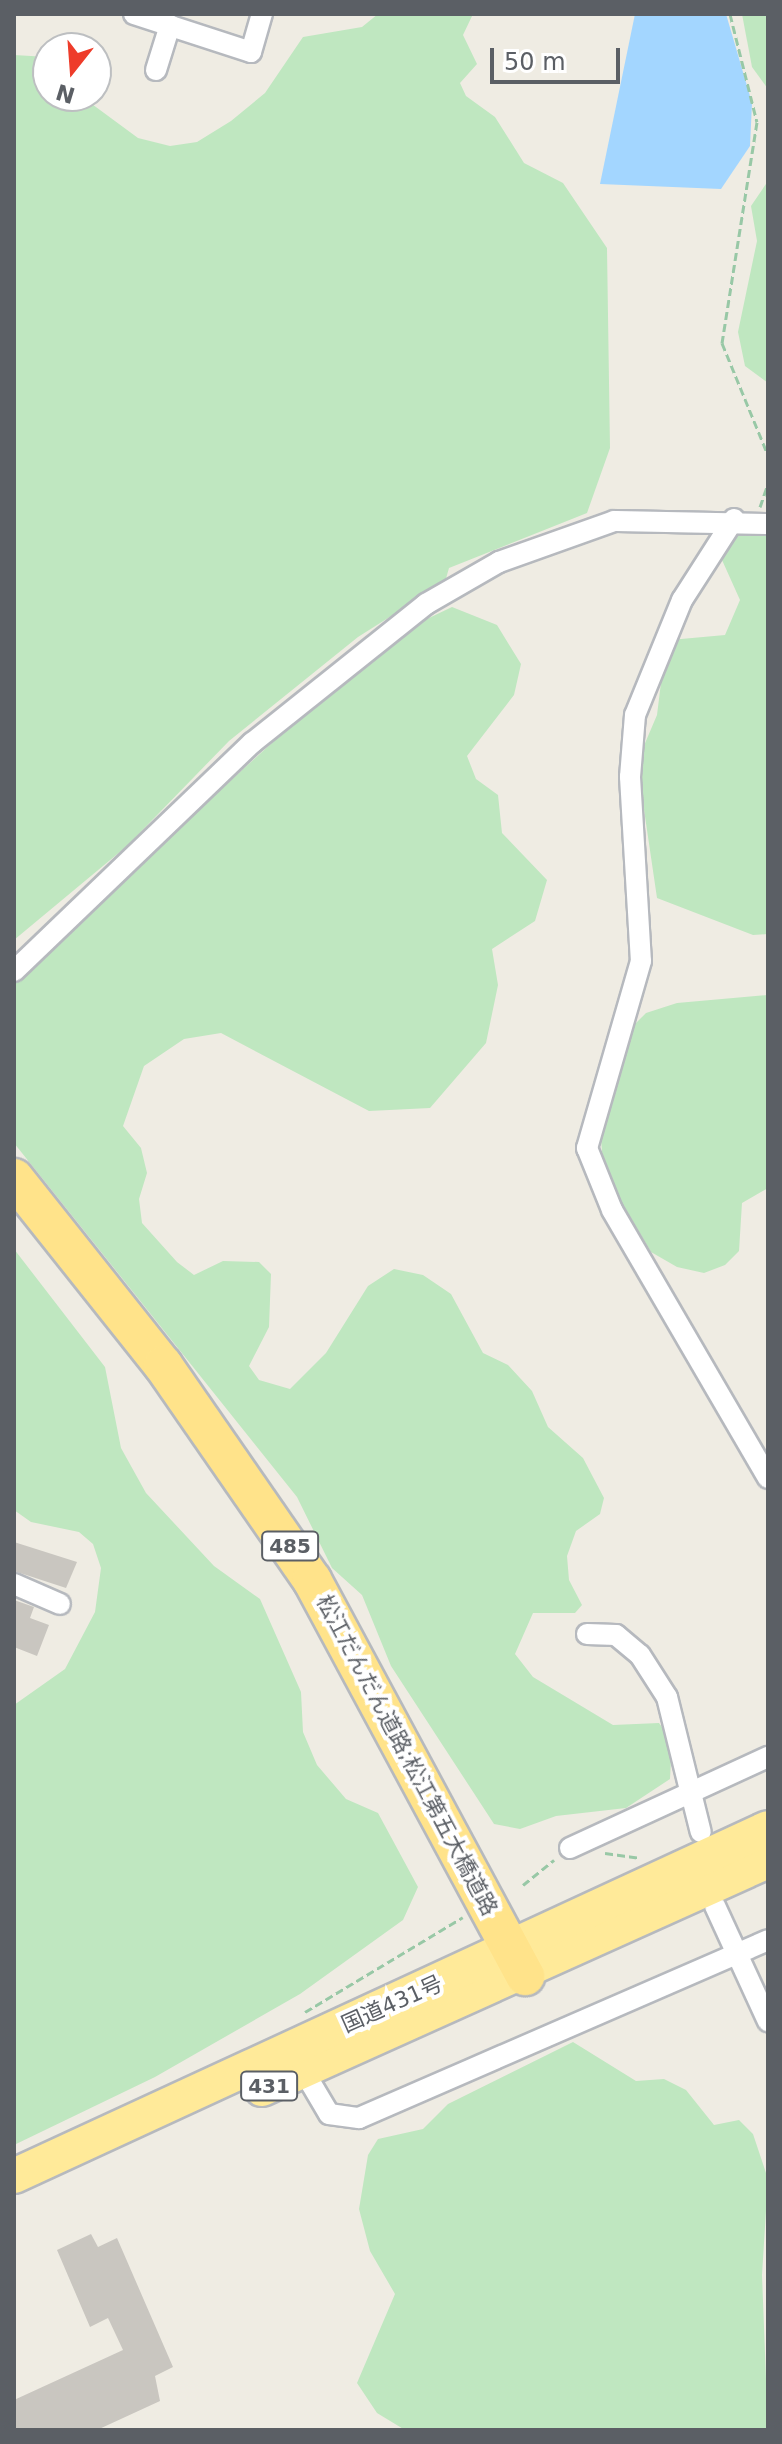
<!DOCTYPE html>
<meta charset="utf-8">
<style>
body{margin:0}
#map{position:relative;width:782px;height:2444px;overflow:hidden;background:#efece3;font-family:"DejaVu Sans","Noto Sans JP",sans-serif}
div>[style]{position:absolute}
.green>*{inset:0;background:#bfe7c0}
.water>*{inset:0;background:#a3d6ff}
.building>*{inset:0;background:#c9c6c0}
.path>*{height:3px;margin-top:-1.5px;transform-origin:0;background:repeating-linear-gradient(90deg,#98c8a6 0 8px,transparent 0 12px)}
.roads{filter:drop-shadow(2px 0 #b6b9be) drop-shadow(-2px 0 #b6b9be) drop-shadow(0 2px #b6b9be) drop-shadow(0 -2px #b6b9be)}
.minor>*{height:20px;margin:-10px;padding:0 10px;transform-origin:10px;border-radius:10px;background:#fff}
.trunk>*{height:34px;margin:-17px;padding:0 17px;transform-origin:17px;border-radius:17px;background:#ffea99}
.motorway>*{height:38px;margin:-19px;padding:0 19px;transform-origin:19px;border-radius:19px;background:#ffe38a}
span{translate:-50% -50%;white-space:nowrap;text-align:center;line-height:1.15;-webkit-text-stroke:8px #fff;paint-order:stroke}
.shield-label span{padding:2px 6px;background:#fff;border:2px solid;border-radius:6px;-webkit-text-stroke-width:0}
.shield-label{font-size:20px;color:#5b5f65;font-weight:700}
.street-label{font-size:22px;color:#5b5f65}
.frame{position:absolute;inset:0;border:16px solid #5b5f65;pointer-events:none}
.north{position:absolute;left:32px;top:32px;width:80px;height:80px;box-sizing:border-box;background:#fff;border:2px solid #bdbfc1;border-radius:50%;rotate:197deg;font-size:22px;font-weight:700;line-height:32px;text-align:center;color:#5b5f65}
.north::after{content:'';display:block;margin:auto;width:28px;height:36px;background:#ee3c2a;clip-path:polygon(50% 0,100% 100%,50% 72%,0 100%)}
.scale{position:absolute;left:490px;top:48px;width:130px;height:36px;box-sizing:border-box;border:4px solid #5b5f65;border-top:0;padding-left:10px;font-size:24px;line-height:28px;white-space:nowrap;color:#5b5f65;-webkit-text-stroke:6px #fff;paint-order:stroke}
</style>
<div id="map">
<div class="green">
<i style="clip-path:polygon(378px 14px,473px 14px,463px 35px,477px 64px,460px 83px,466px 96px,495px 117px,524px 163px,563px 183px,607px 248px,610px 448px,587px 513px,449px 568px,445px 582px,358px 637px,229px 741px,127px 846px,14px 940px,14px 55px,48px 57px,48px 96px,81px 96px,138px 138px,170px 146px,197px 142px,231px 121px,265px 93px,303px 37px,362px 27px)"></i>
<i style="clip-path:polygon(742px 14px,768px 14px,768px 89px,752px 67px)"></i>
<i style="clip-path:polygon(768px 181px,768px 383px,745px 366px,738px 332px,757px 241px,751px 206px)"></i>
<i style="clip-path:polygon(768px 519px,768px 934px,753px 935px,657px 898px,637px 762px,657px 715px,665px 650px,670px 640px,725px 635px,740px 600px,722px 560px,739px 530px)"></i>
<i style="clip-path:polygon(452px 607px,497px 625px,521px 664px,514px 695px,467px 756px,476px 779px,498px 795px,502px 833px,547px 880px,535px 921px,492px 949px,498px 985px,486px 1043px,430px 1108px,369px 1111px,221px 1033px,184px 1039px,144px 1066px,123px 1126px,141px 1148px,147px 1173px,139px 1199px,142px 1223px,177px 1262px,194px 1275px,223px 1261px,259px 1262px,271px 1274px,269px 1327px,249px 1366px,259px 1380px,290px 1389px,326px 1353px,368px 1286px,394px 1269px,423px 1275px,451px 1294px,483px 1353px,508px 1365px,532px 1391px,548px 1427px,583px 1458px,604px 1498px,600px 1514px,576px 1531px,567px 1556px,569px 1580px,582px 1605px,575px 1613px,533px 1613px,515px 1654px,533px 1677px,613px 1725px,659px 1723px,672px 1741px,670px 1779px,626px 1808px,556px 1816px,520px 1829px,494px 1824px,391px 1666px,362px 1595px,332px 1568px,297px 1497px,14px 1143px,14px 985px,24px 969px,354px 668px,406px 629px)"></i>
<i style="clip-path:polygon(768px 995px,768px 1188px,742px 1203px,739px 1251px,725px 1265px,704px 1273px,677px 1267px,651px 1252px,604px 1173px,600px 1129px,627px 1032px,646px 1013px,677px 1003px)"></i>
<i style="clip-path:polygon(14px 1249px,105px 1367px,121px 1448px,146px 1493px,214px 1566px,260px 1599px,301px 1692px,303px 1732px,317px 1765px,346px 1799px,378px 1813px,418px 1887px,403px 1920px,300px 1994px,155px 2077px,14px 2145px,14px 1705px,65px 1669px,95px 1612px,101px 1568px,93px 1544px,79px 1532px,31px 1522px,14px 1510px)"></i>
<i style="clip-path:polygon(573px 2042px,636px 2081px,664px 2079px,686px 2090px,714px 2125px,739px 2120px,753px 2134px,768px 2179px,762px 2275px,768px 2430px,405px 2430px,377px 2413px,357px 2383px,395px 2294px,370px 2251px,359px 2209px,368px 2155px,378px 2139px,423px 2129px,448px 2104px)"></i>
</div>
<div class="water">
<i style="clip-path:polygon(635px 14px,726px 14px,752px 103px,750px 146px,721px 189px,600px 184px)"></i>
</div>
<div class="building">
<i style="clip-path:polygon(14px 1542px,77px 1562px,66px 1588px,14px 1571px)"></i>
<i style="clip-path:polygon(14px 1600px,34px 1607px,30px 1618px,49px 1625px,37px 1656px,14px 1647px)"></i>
<i style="clip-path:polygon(91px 2234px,98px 2247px,117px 2238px,173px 2367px,155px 2376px,160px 2401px,97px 2430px,14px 2430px,14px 2400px,123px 2350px,108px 2318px,90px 2327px,57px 2250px)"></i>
</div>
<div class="path">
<i style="left:730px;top:14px;width:111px;rotate:76deg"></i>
<i style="left:757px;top:122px;width:224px;rotate:99deg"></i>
<i style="left:722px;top:343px;width:121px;rotate:67.7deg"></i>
<i style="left:760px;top:507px;width:24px;rotate:-71deg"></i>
<i style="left:605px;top:1853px;width:36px;rotate:8deg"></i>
<i style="left:523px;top:1885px;width:40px;rotate:-39deg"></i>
<i style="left:305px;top:2012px;width:184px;rotate:-31deg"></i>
</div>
<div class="roads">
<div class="minor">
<i style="left:134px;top:14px;width:123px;rotate:18deg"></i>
<i style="left:251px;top:52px;width:40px;rotate:-74deg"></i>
<i style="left:156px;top:70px;width:47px;rotate:-72.7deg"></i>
<i style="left:734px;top:519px;width:96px;rotate:122.7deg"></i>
<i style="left:682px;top:600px;width:124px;rotate:112.2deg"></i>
<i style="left:635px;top:715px;width:62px;rotate:94.6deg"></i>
<i style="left:630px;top:777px;width:184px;rotate:86.6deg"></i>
<i style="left:641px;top:961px;width:195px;rotate:106.1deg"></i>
<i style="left:587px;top:1148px;width:67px;rotate:68deg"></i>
<i style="left:612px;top:1210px;width:310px;rotate:59.8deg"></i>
<i style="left:14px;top:971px;width:330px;rotate:-43.8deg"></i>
<i style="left:252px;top:743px;width:223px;rotate:-38.6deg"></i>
<i style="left:426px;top:604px;width:84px;rotate:-29.9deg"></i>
<i style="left:499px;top:562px;width:122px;rotate:-19.6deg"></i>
<i style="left:614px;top:521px;width:154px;rotate:1.1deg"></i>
<i style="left:14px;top:1584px;width:50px;rotate:23.5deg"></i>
<i style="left:587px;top:1634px;width:29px;rotate:2deg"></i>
<i style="left:616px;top:1635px;width:31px;rotate:40deg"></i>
<i style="left:640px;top:1655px;width:50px;rotate:57.3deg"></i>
<i style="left:667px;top:1697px;width:92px;rotate:76.1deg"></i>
<i style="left:692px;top:1797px;width:36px;rotate:76deg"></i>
<i style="left:570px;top:1848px;width:218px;rotate:-24.7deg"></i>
<i style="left:715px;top:1906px;width:127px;rotate:65.3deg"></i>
<i style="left:303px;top:2070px;width:51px;rotate:59.4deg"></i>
<i style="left:329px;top:2114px;width:30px;rotate:8deg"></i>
<i style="left:359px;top:2118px;width:446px;rotate:-23.5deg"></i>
</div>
<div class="trunk">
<i style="left:262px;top:2089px;width:555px;rotate:-24.26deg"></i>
<i style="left:14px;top:2176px;width:830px;rotate:-24.78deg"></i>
</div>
<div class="motorway">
<i style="left:14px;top:1178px;width:239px;rotate:51.5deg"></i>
<i style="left:163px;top:1365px;width:262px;rotate:55.3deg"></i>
<i style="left:312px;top:1580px;width:450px;rotate:61.7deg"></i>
</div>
</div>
<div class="shield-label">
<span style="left:290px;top:1546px">485</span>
<span style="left:269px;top:2086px">431</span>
</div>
<div class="street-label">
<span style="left:407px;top:1755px;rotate:62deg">松江だんだん道路;松江第五大橋道路</span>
<span style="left:392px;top:2004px;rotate:-24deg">国道431号</span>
</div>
<div class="frame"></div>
<div class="north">N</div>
<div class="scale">50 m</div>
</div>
